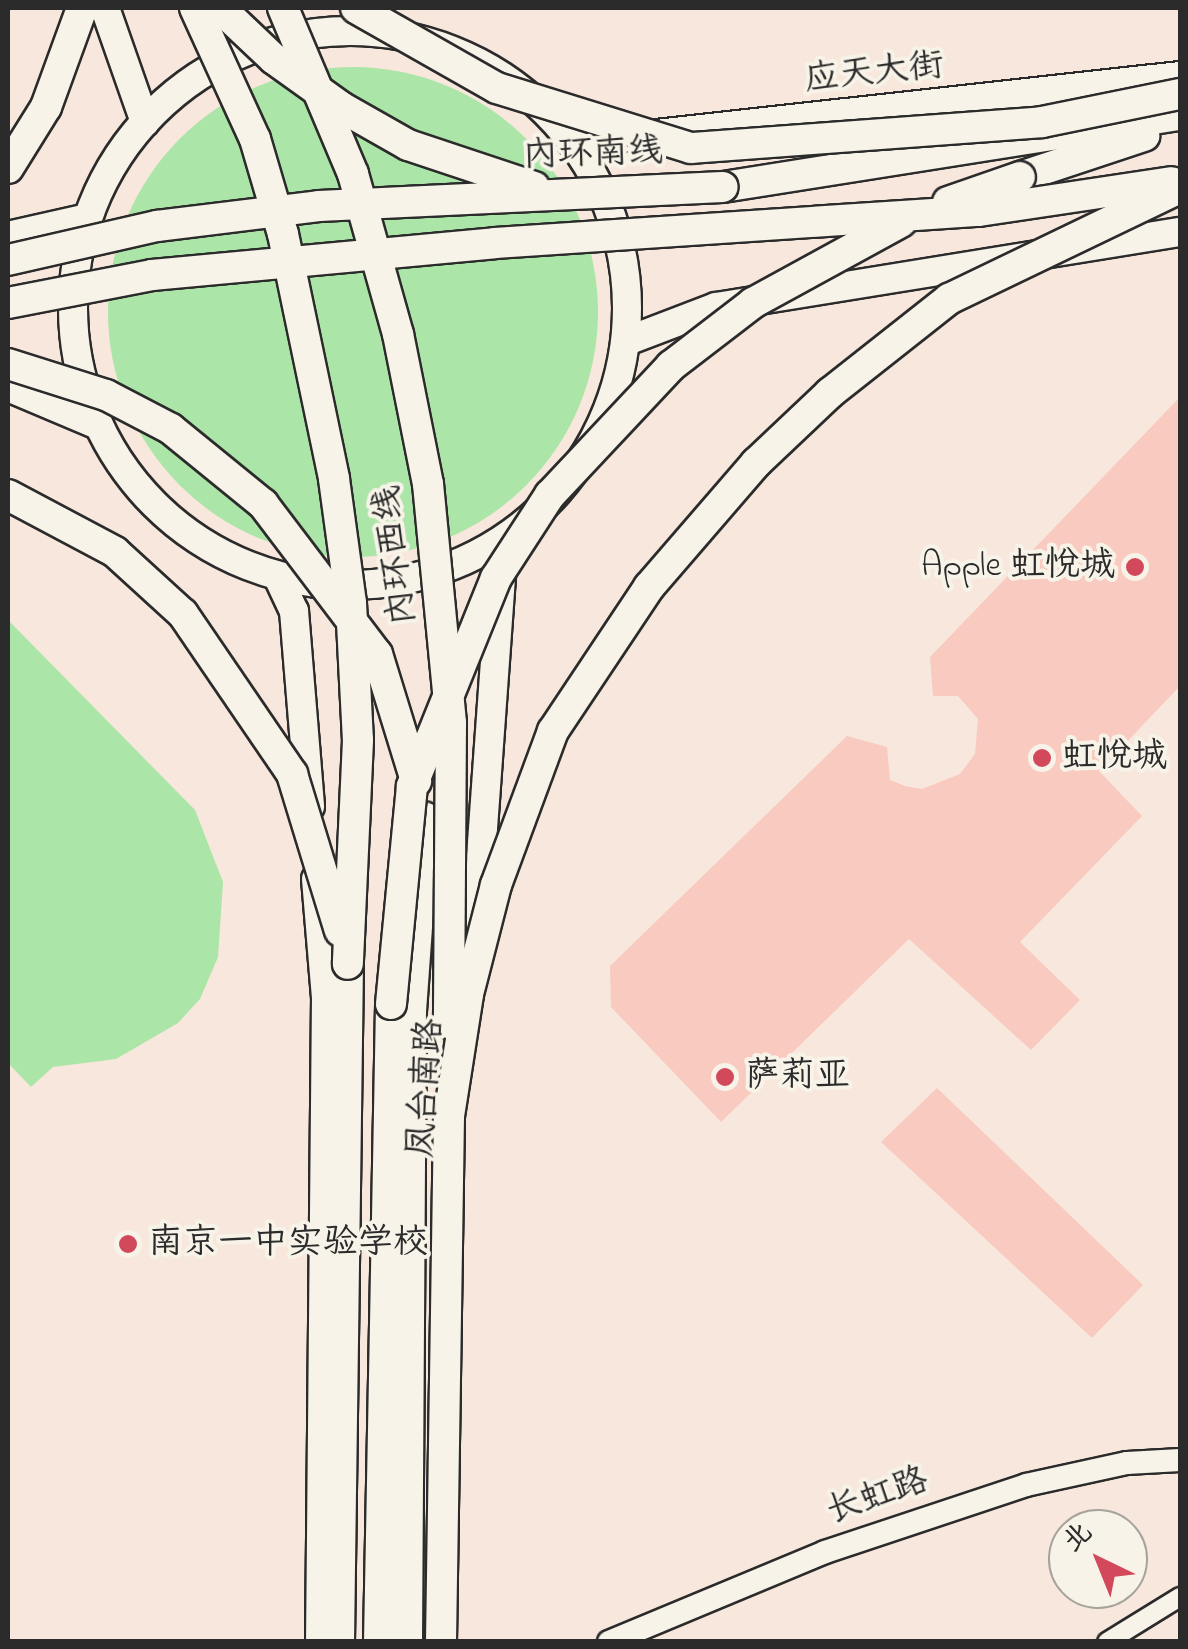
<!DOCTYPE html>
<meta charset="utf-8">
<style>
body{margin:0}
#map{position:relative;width:1188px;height:1649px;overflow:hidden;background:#f8e7dc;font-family:"Indie Flower","LXGW WenKai TC",sans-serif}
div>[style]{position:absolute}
.green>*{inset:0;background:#ace5a8}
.round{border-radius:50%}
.building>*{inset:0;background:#f9cabf}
.roads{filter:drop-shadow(2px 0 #2b2b2b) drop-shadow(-2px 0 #2b2b2b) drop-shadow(0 2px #2b2b2b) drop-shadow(0 -2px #2b2b2b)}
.minor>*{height:18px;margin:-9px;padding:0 9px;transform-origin:9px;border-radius:9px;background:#f7f3e8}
.tertiary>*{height:22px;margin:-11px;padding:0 11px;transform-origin:11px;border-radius:11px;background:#f7f3e8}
.primary>*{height:28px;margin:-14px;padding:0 14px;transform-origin:14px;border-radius:14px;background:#f7f3e8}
.primary>.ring{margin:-14px;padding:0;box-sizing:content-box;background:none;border:28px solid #f7f3e8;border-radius:50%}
.trunk>*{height:30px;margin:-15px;padding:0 15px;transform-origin:15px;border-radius:15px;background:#f7f3e8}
.bridges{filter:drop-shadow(2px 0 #2b2b2b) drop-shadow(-2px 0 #2b2b2b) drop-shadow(0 2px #2b2b2b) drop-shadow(0 -2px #2b2b2b)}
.trunk-bridge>*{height:30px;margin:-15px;padding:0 15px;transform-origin:15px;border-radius:15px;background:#f7f3e8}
.dots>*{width:28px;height:28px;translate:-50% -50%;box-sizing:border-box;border:5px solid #f7f3e8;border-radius:50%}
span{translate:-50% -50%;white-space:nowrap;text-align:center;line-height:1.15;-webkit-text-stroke:8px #f7f3e8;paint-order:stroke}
.street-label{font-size:35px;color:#2b2b2b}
.poi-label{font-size:35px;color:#2b2b2b}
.right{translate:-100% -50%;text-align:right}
.left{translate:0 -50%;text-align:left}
.frame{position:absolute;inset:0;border:10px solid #2b2b2b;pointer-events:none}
.north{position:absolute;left:1048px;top:1509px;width:100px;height:100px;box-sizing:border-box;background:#f7f3e8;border:2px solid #a5a39c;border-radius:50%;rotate:317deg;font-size:28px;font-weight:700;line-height:40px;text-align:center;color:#2b2b2b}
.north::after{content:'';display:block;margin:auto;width:35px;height:45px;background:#d1495b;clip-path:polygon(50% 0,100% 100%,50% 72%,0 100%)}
</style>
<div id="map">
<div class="green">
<i class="round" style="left:108px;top:67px;width:490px;height:490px"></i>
<i style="clip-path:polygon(8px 620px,195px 810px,223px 882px,218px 957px,200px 999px,178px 1023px,116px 1059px,53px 1067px,31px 1087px,8px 1063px)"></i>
</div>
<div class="building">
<i style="clip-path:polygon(1180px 397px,1180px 686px,1099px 771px,1142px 816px,1020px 942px,1080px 1000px,1031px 1050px,909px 939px,721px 1122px,611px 1007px,610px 966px,847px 736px,887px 747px,890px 780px,905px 786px,922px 789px,960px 774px,975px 754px,978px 719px,958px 696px,933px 696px,930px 657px)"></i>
<i style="clip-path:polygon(937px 1088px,1143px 1285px,1092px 1338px,881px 1142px)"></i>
</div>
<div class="roads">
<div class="minor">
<i style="left:1107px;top:1642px;width:86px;rotate:-31.7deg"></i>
</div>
<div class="tertiary">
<i style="left:609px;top:1642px;width:234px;rotate:-22.6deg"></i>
<i style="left:825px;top:1552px;width:212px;rotate:-18.4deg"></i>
<i style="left:1026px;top:1485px;width:103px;rotate:-12.3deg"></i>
<i style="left:1127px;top:1463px;width:53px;rotate:-3.2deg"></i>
</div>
<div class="primary">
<i style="left:105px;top:8px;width:121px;rotate:70.7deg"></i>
<i class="ring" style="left:73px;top:31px;width:526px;height:526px"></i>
<i style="left:575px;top:143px;width:609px;rotate:-6.32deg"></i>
<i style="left:8px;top:236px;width:82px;rotate:-12.7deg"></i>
<i style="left:627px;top:341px;width:95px;rotate:-20.9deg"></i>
<i style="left:716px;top:307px;width:470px;rotate:-9.2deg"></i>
<i style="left:8px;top:387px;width:98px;rotate:22.9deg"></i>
<i style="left:278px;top:577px;width:38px;rotate:65deg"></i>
<i style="left:294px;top:611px;width:196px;rotate:85.3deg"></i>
<i style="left:316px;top:879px;width:118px;rotate:85.2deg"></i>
<i style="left:326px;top:997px;width:645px;rotate:90.53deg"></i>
<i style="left:476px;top:926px;width:352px;rotate:-85.9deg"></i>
</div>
<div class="trunk">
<i style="left:8px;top:168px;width:72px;rotate:-58.1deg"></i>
<i style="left:46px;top:107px;width:105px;rotate:-70deg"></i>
<i style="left:1020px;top:177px;width:131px;rotate:-18.3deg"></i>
<i style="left:723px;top:187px;width:463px;rotate:-9deg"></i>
<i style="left:339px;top:1642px;width:678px;rotate:-89.24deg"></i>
<i style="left:379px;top:1642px;width:638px;rotate:-88.92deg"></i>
<i style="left:407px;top:1642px;width:631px;rotate:-89.64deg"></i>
<i style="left:411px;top:1011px;width:194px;rotate:-85.9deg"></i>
</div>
</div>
<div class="bridges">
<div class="trunk-bridge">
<i style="left:195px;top:8px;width:144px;rotate:65.4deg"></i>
<i style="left:255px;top:139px;width:99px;rotate:73.6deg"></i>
<i style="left:283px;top:234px;width:250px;rotate:78.2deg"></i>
<i style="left:334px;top:479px;width:125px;rotate:82.2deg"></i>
<i style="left:351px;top:603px;width:137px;rotate:87.1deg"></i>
<i style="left:358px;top:740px;width:224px;rotate:92.6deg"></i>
<i style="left:220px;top:8px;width:74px;rotate:43.4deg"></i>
<i style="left:274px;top:59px;width:82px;rotate:35.6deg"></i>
<i style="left:341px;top:107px;width:77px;rotate:29.6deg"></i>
<i style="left:408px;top:145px;width:133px;rotate:18.4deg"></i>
<i style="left:283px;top:8px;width:180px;rotate:67.1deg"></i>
<i style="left:353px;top:174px;width:166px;rotate:74.3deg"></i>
<i style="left:398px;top:334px;width:153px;rotate:78.7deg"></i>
<i style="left:428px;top:484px;width:240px;rotate:84.5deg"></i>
<i style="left:451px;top:723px;width:300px;rotate:90.4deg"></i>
<i style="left:356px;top:8px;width:162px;rotate:29.6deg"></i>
<i style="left:497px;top:88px;width:203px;rotate:17.2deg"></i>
<i style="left:691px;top:148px;width:352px;rotate:-4.2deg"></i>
<i style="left:1042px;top:122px;width:141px;rotate:-11.5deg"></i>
<i style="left:948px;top:202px;width:76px;rotate:-19.1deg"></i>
<i style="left:8px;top:260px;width:153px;rotate:-12.9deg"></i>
<i style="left:157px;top:226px;width:163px;rotate:-7deg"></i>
<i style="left:319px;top:206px;width:404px;rotate:-2.7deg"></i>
<i style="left:8px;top:303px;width:147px;rotate:-11deg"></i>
<i style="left:152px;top:275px;width:344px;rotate:-5.3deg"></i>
<i style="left:495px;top:243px;width:485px;rotate:-3.8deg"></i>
<i style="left:979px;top:211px;width:195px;rotate:-8.5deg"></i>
<i style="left:8px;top:364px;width:103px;rotate:17.6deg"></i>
<i style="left:106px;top:395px;width:73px;rotate:27.6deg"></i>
<i style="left:171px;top:429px;width:119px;rotate:39.2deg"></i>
<i style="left:263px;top:504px;width:188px;rotate:52.8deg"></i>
<i style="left:377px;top:654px;width:133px;rotate:72.9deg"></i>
<i style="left:8px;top:495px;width:121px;rotate:28deg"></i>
<i style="left:115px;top:552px;width:92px;rotate:42.4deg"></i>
<i style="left:183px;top:614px;width:194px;rotate:55.7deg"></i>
<i style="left:292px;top:774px;width:164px;rotate:73deg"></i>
<i style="left:391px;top:1004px;width:219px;rotate:-84.5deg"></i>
<i style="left:412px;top:786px;width:224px;rotate:-68deg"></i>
<i style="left:496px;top:578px;width:99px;rotate:-57deg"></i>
<i style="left:550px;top:495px;width:177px;rotate:-46.8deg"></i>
<i style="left:671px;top:366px;width:103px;rotate:-37.5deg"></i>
<i style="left:753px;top:303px;width:169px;rotate:-28.7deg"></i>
<i style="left:441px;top:1642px;width:526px;rotate:-89.13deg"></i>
<i style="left:449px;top:1116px;width:123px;rotate:-81.1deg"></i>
<i style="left:468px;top:994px;width:113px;rotate:-75.6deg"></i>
<i style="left:496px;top:885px;width:164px;rotate:-69.7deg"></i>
<i style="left:553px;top:731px;width:173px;rotate:-56.3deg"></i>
<i style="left:649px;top:587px;width:164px;rotate:-49.2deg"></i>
<i style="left:756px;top:463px;width:102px;rotate:-43.4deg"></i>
<i style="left:830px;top:393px;width:152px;rotate:-38.3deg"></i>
<i style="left:949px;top:299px;width:256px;rotate:-25.7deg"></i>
</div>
</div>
<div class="dots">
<i style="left:1135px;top:567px;background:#d1495b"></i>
<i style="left:1042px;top:758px;background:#d1495b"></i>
<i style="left:725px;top:1077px;background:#d1495b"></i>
<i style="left:128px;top:1244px;background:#d1495b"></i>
</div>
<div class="street-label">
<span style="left:874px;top:74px;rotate:-6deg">应天大街</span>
<span style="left:593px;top:155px;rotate:-2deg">内环南线</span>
<span style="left:397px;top:555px;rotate:-97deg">内环西线</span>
<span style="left:427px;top:1088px;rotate:-86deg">凤台南路</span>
<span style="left:878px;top:1497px;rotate:-19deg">长虹路</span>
</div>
<div class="poi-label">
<span class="right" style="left:1115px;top:567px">Apple 虹悦城</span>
<span class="left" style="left:1062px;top:758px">虹悦城</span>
<span class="left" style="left:745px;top:1077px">萨莉亚</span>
<span class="left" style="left:148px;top:1244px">南京一中实验学校</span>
</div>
<div class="frame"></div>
<div class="north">北</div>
</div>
